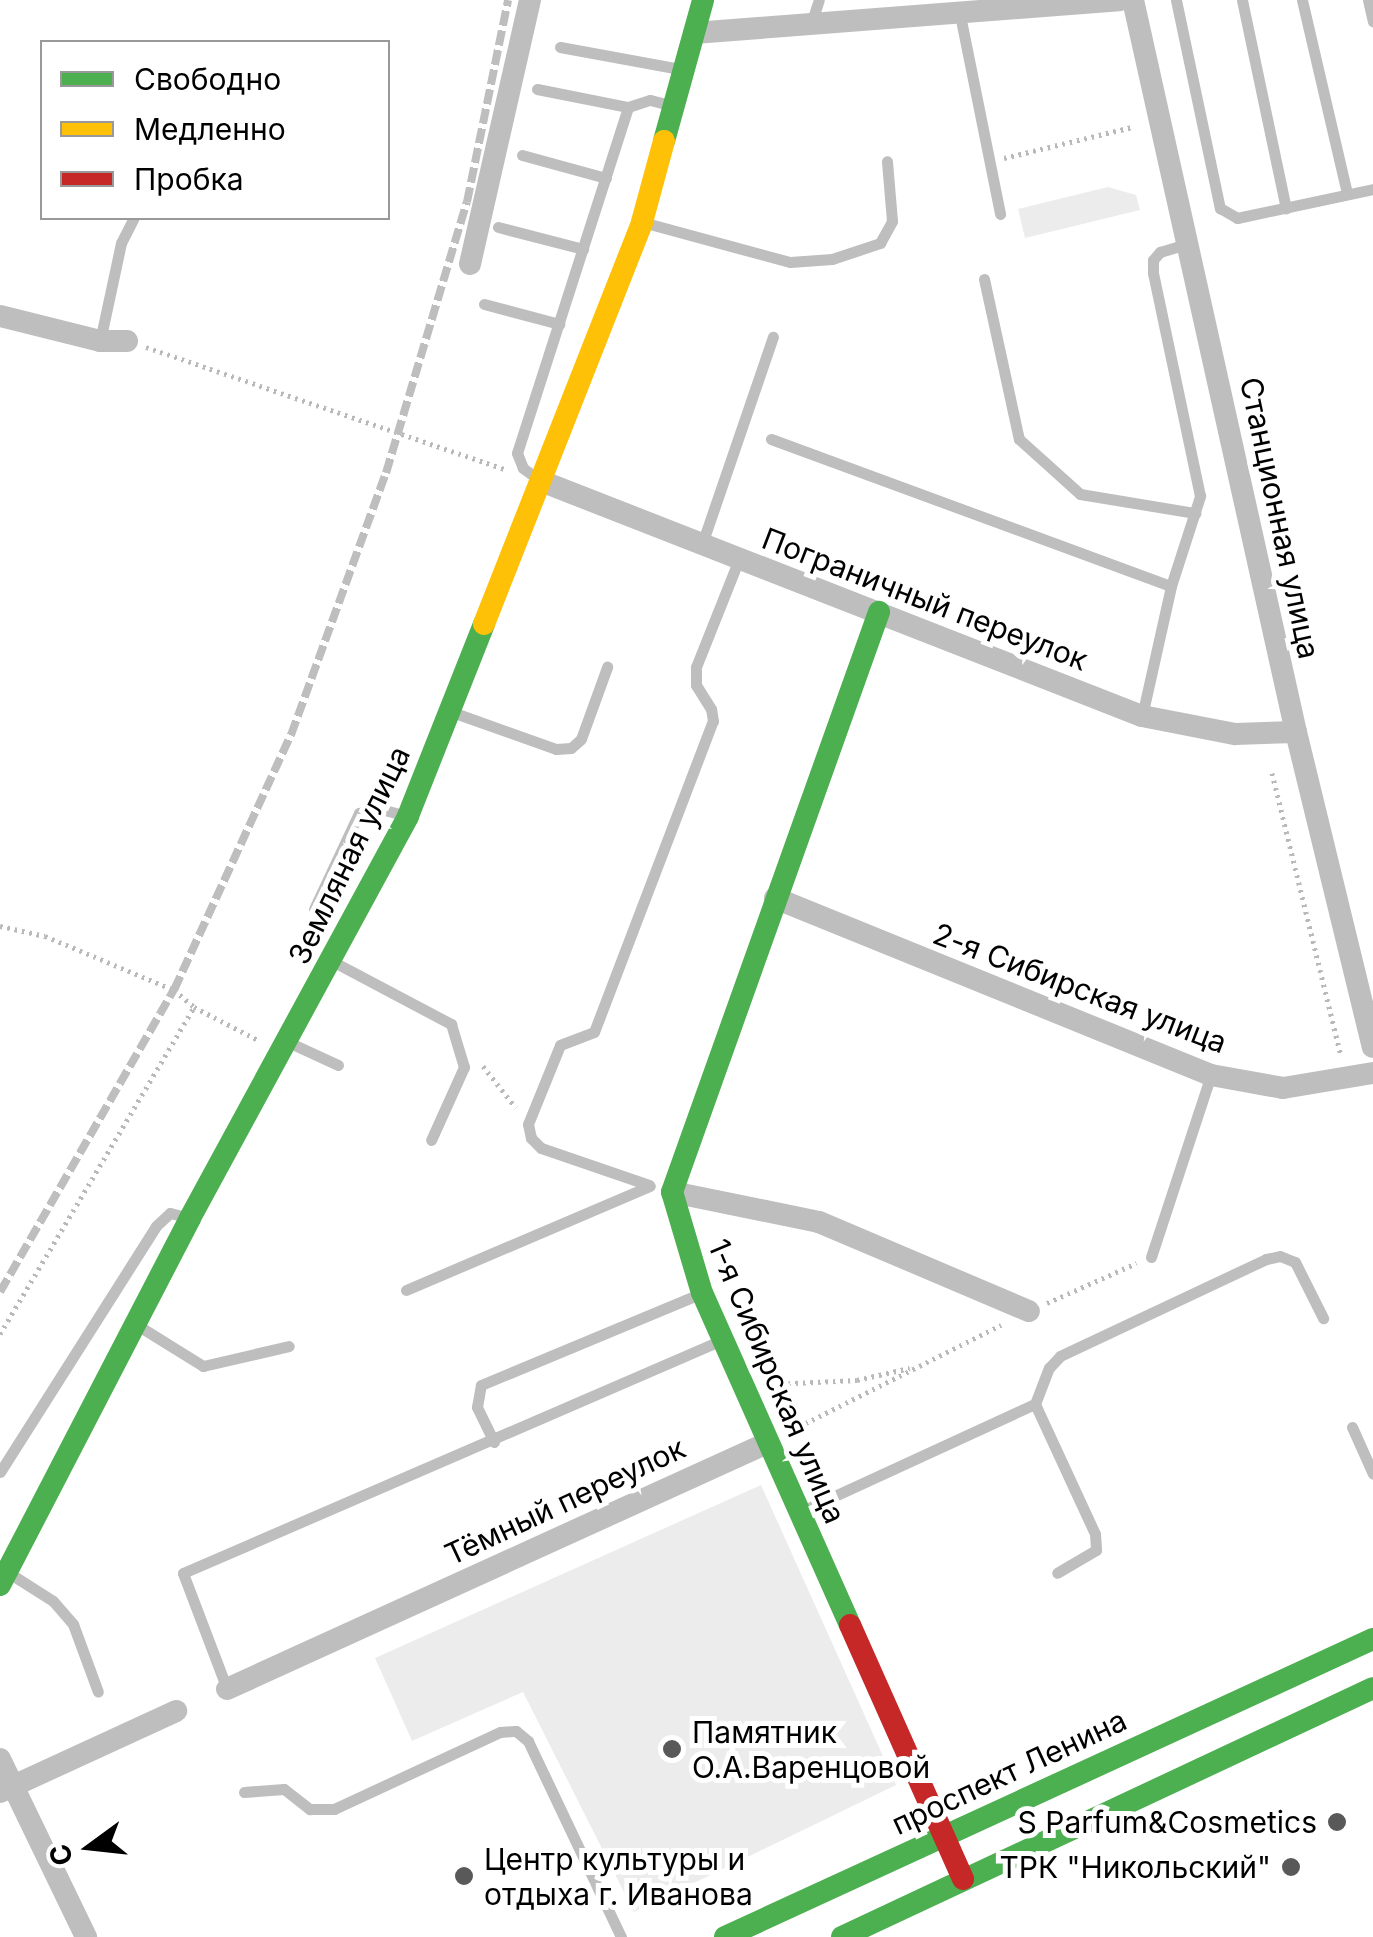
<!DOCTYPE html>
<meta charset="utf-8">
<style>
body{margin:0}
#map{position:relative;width:1373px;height:1937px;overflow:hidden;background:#fff;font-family:Inter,sans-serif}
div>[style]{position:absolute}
.green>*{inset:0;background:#ececec}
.path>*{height:5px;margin-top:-2.5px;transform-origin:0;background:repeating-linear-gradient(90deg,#b9b9b9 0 2.5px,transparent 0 7.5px)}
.lane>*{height:11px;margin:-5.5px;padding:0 5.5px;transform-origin:5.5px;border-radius:5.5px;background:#bebebe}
.street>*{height:22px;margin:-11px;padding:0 11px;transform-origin:11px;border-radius:11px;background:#bebebe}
.fast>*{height:22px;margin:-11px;padding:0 11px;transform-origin:11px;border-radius:11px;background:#4caf50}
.slow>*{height:22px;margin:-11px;padding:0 11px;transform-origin:11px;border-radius:11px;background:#ffc107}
.jam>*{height:22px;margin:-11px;padding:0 11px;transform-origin:11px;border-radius:11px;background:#c62828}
.rail>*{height:8px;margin-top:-4px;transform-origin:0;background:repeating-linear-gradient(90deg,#bebebe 0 15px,transparent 0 20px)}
.dots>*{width:28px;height:28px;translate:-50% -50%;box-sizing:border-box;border:5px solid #fff;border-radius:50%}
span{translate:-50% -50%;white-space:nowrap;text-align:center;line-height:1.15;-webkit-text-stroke:10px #fff;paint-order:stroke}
.street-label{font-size:30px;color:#000}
.poi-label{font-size:30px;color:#000}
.left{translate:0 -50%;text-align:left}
.right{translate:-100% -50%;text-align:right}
.legend{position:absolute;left:40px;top:40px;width:350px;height:180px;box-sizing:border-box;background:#fff;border:2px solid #999;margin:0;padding:12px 18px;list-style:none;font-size:30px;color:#000}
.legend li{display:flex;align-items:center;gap:20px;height:50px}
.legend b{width:50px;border:2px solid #999}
.north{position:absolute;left:40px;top:1797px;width:100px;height:100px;-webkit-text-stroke:8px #fff;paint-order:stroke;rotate:255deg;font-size:28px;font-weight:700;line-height:40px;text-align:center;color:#000}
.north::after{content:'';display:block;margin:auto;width:35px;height:45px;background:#000;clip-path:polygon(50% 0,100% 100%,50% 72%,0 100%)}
</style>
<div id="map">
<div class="green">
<i style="clip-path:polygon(1108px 187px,1136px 195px,1140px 210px,1025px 238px,1018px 209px)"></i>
<i style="clip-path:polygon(761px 1485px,896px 1785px,634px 1912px,523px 1692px,412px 1741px,375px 1658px)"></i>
</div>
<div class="path">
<i style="left:1004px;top:158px;width:132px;rotate:-13.6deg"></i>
<i style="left:146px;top:347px;width:379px;rotate:18.8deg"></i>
<i style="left:1272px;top:773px;width:291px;rotate:76.3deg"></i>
<i style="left:0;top:926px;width:46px;rotate:12.5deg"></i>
<i style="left:45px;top:936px;width:140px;rotate:22.7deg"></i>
<i style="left:174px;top:990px;width:26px;rotate:40deg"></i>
<i style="left:194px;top:1007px;width:72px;rotate:27.3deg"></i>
<i style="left:483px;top:1066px;width:53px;rotate:51.8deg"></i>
<i style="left:1047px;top:1303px;width:98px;rotate:-24deg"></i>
<i style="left:0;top:1334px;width:380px;rotate:-59.3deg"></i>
<i style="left:773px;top:1384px;width:84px;rotate:-2.7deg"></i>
<i style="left:857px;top:1380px;width:54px;rotate:-12.8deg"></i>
<i style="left:792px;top:1430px;width:234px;rotate:-26.7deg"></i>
</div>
<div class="lane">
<i style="left:1176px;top:0;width:213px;rotate:78.1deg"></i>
<i style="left:1220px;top:208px;width:20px;rotate:30deg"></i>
<i style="left:1237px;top:218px;width:139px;rotate:-12deg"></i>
<i style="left:1242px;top:0;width:213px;rotate:78.1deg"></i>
<i style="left:1302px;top:0;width:199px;rotate:76.9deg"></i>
<i style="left:1368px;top:0;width:22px;rotate:77deg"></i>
<i style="left:960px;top:15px;width:203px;rotate:78.6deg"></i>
<i style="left:811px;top:24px;width:25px;rotate:-72deg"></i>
<i style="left:560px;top:47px;width:122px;rotate:10.4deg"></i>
<i style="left:537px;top:89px;width:93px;rotate:11.2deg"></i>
<i style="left:522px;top:155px;width:87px;rotate:15.3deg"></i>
<i style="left:646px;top:223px;width:149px;rotate:15.2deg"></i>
<i style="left:790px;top:262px;width:42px;rotate:-4.1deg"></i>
<i style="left:832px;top:259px;width:51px;rotate:-18.4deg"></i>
<i style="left:880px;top:243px;width:25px;rotate:-61deg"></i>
<i style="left:892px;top:221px;width:60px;rotate:-94.8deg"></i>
<i style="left:498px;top:227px;width:88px;rotate:14.5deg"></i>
<i style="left:984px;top:279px;width:164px;rotate:77.7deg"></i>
<i style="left:1019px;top:439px;width:82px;rotate:42deg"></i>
<i style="left:1080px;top:494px;width:117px;rotate:9.4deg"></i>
<i style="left:484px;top:304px;width:78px;rotate:14.9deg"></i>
<i style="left:100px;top:341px;width:100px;rotate:-77.9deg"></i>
<i style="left:121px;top:243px;width:28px;rotate:-63deg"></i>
<i style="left:771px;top:439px;width:426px;rotate:20.2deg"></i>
<i style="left:538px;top:479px;width:19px;rotate:-144deg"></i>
<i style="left:523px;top:468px;width:16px;rotate:-112deg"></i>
<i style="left:517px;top:453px;width:363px;rotate:-72.2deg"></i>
<i style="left:628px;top:107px;width:23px;rotate:-18deg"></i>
<i style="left:650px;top:100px;width:21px;rotate:14deg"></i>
<i style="left:702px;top:544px;width:219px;rotate:-71.1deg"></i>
<i style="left:452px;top:712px;width:110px;rotate:19.6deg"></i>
<i style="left:556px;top:749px;width:15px;rotate:-4deg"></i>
<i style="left:571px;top:748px;width:13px;rotate:-42deg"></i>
<i style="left:581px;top:739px;width:77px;rotate:-70.1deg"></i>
<i style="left:1142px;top:716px;width:133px;rotate:-77.4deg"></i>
<i style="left:1171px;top:586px;width:95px;rotate:-72.1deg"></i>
<i style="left:1200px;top:496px;width:228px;rotate:-101.9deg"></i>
<i style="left:1153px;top:273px;width:13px;rotate:-90deg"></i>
<i style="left:1153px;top:260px;width:11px;rotate:-49deg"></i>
<i style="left:1160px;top:252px;width:31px;rotate:-17deg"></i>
<i style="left:314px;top:909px;width:106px;rotate:-64.9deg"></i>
<i style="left:359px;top:813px;width:19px;rotate:-16deg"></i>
<i style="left:377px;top:808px;width:28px;rotate:15deg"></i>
<i style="left:332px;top:961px;width:135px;rotate:27.9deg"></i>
<i style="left:451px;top:1024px;width:45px;rotate:73.2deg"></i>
<i style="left:464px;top:1067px;width:80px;rotate:114.3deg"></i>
<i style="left:288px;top:1042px;width:55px;rotate:24.7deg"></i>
<i style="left:649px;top:1185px;width:114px;rotate:-161.1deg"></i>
<i style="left:541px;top:1148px;width:14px;rotate:-135deg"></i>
<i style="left:531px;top:1138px;width:14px;rotate:-102deg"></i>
<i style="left:528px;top:1124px;width:85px;rotate:-67.9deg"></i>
<i style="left:560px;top:1045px;width:36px;rotate:-21deg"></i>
<i style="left:594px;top:1032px;width:333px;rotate:-69.1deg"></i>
<i style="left:713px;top:721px;width:12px;rotate:-99deg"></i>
<i style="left:711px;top:709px;width:28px;rotate:-122deg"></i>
<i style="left:696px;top:685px;width:18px;rotate:-90deg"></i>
<i style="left:696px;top:667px;width:116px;rotate:-68.3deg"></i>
<i style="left:1151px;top:1257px;width:192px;rotate:-71.8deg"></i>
<i style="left:406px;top:1290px;width:265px;rotate:-23.1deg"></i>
<i style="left:137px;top:1325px;width:78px;rotate:31.8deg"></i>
<i style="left:203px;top:1366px;width:88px;rotate:-13.1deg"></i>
<i style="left:1035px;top:1404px;width:39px;rotate:-69deg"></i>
<i style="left:1049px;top:1368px;width:16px;rotate:-47deg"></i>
<i style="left:1060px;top:1356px;width:228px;rotate:-25.2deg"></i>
<i style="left:1266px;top:1259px;width:14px;rotate:-12deg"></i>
<i style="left:1280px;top:1256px;width:16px;rotate:22deg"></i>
<i style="left:1295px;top:1262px;width:63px;rotate:63.4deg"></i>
<i style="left:1352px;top:1427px;width:51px;rotate:65.9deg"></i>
<i style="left:494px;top:1442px;width:39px;rotate:-116deg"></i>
<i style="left:477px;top:1407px;width:22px;rotate:-80deg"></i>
<i style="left:481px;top:1385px;width:239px;rotate:-22.6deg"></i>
<i style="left:0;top:1472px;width:291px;rotate:-57.6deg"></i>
<i style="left:156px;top:1226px;width:19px;rotate:-43deg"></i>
<i style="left:170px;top:1213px;width:21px;rotate:14deg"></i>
<i style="left:802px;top:1511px;width:256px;rotate:-24.7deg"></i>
<i style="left:1035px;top:1404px;width:143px;rotate:65.2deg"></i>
<i style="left:1095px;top:1534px;width:16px;rotate:86deg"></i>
<i style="left:1096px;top:1550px;width:45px;rotate:149.5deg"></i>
<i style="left:9px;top:1573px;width:52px;rotate:32.5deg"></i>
<i style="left:53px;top:1601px;width:30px;rotate:49deg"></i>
<i style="left:73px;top:1624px;width:72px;rotate:69.8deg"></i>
<i style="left:227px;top:1689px;width:124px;rotate:-110.8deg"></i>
<i style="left:183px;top:1573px;width:587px;rotate:-23.38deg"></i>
<i style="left:244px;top:1792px;width:40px;rotate:-4.3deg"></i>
<i style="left:284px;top:1789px;width:33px;rotate:38deg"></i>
<i style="left:310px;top:1809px;width:24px"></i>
<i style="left:334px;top:1809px;width:183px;rotate:-24.9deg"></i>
<i style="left:500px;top:1732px;width:16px;rotate:-4deg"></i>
<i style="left:516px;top:1731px;width:16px;rotate:40deg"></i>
<i style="left:528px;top:1741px;width:217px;rotate:64.6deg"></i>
</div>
<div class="street">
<i style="left:1133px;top:0;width:750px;rotate:77.45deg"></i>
<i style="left:1296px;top:732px;width:324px;rotate:76.3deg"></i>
<i style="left:694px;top:33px;width:426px;rotate:-4.4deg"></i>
<i style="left:470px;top:264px;width:271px;rotate:-77.2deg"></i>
<i style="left:0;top:316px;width:103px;rotate:14deg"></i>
<i style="left:100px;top:341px;width:27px"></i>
<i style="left:541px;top:481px;width:645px;rotate:21.36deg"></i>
<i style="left:1142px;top:716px;width:95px;rotate:11deg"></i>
<i style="left:1235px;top:734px;width:61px;rotate:-1.9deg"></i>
<i style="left:775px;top:898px;width:471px;rotate:22.1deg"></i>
<i style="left:1211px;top:1075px;width:73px;rotate:10.2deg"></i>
<i style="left:1283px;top:1088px;width:91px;rotate:-9.5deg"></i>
<i style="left:672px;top:1192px;width:150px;rotate:11.5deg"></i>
<i style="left:819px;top:1222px;width:228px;rotate:23deg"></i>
<i style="left:227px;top:1689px;width:593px;rotate:-24.49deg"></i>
<i style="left:0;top:1759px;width:198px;rotate:64.2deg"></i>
<i style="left:0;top:1792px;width:194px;rotate:-24.7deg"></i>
</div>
<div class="fast">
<i style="left:664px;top:141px;width:146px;rotate:-74.5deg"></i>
<i style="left:0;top:1585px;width:413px;rotate:-62.6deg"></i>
<i style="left:190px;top:1218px;width:457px;rotate:-61.5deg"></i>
<i style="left:408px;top:816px;width:206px;rotate:-68.4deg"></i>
<i style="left:850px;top:1625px;width:363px;rotate:-114deg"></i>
<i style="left:702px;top:1293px;width:105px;rotate:-106.5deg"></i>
<i style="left:672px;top:1192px;width:616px;rotate:-70.36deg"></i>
<i style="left:725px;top:1937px;width:713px;rotate:-24.7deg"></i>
<i style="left:842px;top:1937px;width:586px;rotate:-25.12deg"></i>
</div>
<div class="slow">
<i style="left:484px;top:624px;width:432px;rotate:-68.5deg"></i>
<i style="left:642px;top:222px;width:84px;rotate:-74.8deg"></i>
</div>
<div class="jam">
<i style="left:850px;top:1625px;width:278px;rotate:66deg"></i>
</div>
<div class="rail">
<i style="left:0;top:1292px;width:349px;rotate:-60.1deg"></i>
<i style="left:174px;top:990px;width:281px;rotate:-65.4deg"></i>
<i style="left:291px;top:735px;width:279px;rotate:-70.1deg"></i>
<i style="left:386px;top:473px;width:283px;rotate:-73.4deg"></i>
<i style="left:467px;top:202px;width:206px;rotate:-78.5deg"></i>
</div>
<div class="dots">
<i style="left:672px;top:1749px;background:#595959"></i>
<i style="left:1337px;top:1822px;background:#595959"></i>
<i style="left:1291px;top:1867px;background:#595959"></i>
<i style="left:464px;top:1876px;background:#595959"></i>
</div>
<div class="street-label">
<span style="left:1280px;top:518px;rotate:78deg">Станционная улица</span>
<span style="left:925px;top:599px;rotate:21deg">Пограничный переулок</span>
<span style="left:349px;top:855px;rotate:-64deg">Земляная улица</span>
<span style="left:1080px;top:988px;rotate:21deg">2-я Сибирская улица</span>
<span style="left:777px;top:1381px;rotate:67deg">1-я Сибирская улица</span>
<span style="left:565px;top:1501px;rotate:-25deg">Тёмный переулок</span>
<span style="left:1009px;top:1772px;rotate:-25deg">проспект Ленина</span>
</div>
<div class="poi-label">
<span class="left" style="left:692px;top:1749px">Памятник<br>О.А.Варенцовой</span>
<span class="right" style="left:1317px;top:1822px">S Parfum&amp;Cosmetics</span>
<span class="left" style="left:484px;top:1876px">Центр культуры и<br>отдыха г. Иванова</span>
<span class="right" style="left:1271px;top:1867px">ТРК "Никольский"</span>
</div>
<ul class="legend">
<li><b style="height:12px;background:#4caf50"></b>Свободно</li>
<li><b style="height:12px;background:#ffc107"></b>Медленно</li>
<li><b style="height:12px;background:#c62828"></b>Пробка</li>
</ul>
<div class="north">С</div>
</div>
